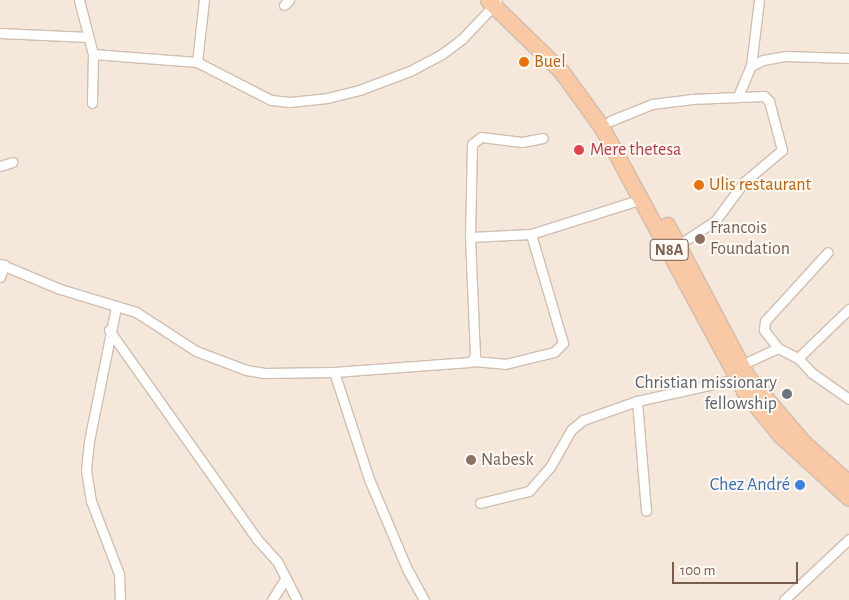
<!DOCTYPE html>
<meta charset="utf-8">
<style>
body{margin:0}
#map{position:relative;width:849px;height:600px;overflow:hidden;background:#fdf6ec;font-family:"Alegreya Sans",sans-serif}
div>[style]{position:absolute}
.residential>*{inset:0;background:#f5e8da}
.roads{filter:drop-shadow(1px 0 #d1beb0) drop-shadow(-1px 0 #d1beb0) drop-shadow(0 1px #d1beb0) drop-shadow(0 -1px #d1beb0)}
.minor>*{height:9px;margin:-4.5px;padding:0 4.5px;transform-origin:4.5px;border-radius:4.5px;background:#fff}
.trunk>*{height:15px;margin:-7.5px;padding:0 7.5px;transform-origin:7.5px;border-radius:7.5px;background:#f9c8a4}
.dots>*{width:14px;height:14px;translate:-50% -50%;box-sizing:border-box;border:2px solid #fffaf3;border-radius:50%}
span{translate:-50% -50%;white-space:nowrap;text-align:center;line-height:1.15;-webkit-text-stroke:4px #fffaf3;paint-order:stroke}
.shield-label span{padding:1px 4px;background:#fffaf3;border:1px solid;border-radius:4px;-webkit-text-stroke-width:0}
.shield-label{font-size:16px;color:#7a5c4d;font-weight:700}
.food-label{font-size:18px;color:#c56008}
.left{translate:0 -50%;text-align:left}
.health-label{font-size:18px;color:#be3a42}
.education-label{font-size:18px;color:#785e54}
.worship-label{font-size:18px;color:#5b616d}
.right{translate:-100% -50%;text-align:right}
.shop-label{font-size:18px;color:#366cbe}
.scale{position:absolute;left:672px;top:562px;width:126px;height:22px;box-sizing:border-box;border:2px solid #7a5c4d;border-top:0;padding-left:6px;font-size:15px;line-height:18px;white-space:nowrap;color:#7a5c4d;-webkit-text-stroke:4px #fffaf3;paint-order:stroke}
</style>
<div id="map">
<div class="residential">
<i style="clip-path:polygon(0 0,849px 0,849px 600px,0 600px)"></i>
</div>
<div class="roads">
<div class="minor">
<i style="left:79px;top:0;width:56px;rotate:75.5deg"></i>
<i style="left:93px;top:54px;width:49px;rotate:91.2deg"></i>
<i style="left:284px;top:5px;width:7px;rotate:-45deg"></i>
<i style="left:0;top:33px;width:88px;rotate:2.6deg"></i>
<i style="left:93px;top:54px;width:104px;rotate:4.4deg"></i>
<i style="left:197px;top:62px;width:83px;rotate:27.2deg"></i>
<i style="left:271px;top:100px;width:19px;rotate:6deg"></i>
<i style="left:290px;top:102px;width:37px;rotate:-6deg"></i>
<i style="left:327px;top:98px;width:36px;rotate:-14deg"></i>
<i style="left:362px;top:89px;width:51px;rotate:-20.6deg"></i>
<i style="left:410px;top:71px;width:36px;rotate:-28deg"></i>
<i style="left:442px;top:54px;width:25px;rotate:-37deg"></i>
<i style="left:462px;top:39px;width:51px;rotate:-46.6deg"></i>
<i style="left:197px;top:62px;width:62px;rotate:-83.6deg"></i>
<i style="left:751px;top:66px;width:66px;rotate:-83.1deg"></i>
<i style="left:738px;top:96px;width:33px;rotate:-67deg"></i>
<i style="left:751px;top:66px;width:13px;rotate:-27deg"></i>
<i style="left:763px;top:60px;width:22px;rotate:-10deg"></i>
<i style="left:785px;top:56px;width:64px;rotate:1.8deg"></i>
<i style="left:610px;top:121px;width:45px;rotate:-22deg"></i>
<i style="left:652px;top:104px;width:39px;rotate:-7deg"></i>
<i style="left:691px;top:99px;width:73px;rotate:-2.4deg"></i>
<i style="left:764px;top:96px;width:7px;rotate:45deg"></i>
<i style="left:769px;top:101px;width:51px;rotate:75.1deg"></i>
<i style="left:782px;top:150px;width:50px;rotate:139.9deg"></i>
<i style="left:744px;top:182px;width:49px;rotate:126.6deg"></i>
<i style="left:715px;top:221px;width:44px;rotate:147deg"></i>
<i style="left:0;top:166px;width:13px;rotate:-18deg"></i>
<i style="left:470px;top:237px;width:93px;rotate:-88.8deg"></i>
<i style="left:472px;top:144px;width:11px;rotate:-38deg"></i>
<i style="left:481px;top:137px;width:41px;rotate:7deg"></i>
<i style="left:522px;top:142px;width:21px;rotate:-11deg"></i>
<i style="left:0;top:264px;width:65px;rotate:22.6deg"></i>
<i style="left:60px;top:289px;width:79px;rotate:16.8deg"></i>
<i style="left:136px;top:312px;width:72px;rotate:33deg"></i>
<i style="left:196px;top:351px;width:53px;rotate:20.8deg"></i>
<i style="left:246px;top:370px;width:19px;rotate:9deg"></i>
<i style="left:265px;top:373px;width:69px;rotate:-0.8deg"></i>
<i style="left:334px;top:372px;width:136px;rotate:-4.2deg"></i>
<i style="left:470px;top:362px;width:8px;rotate:-50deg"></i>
<i style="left:475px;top:356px;width:119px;rotate:-92.4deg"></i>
<i style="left:470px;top:237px;width:61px;rotate:-2.8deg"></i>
<i style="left:531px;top:234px;width:116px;rotate:-17.5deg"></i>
<i style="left:0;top:277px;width:13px;rotate:-72deg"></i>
<i style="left:116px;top:307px;width:137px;rotate:101.4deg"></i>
<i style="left:89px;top:441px;width:29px;rotate:96deg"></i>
<i style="left:86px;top:470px;width:31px;rotate:81deg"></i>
<i style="left:91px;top:501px;width:78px;rotate:69deg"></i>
<i style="left:119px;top:574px;width:26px;rotate:88deg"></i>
<i style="left:109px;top:330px;width:255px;rotate:54.7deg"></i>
<i style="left:256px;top:538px;width:31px;rotate:48deg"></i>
<i style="left:277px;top:561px;width:44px;rotate:62.9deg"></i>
<i style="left:778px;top:348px;width:23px;rotate:-128deg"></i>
<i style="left:764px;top:330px;width:9px;rotate:-84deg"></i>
<i style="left:765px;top:321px;width:93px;rotate:-47.6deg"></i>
<i style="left:798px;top:358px;width:71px;rotate:-43.9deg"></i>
<i style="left:473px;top:361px;width:32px;rotate:5deg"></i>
<i style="left:505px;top:364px;width:50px;rotate:-13.8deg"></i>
<i style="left:554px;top:352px;width:13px;rotate:-45deg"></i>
<i style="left:563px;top:343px;width:114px;rotate:-106.4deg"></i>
<i style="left:741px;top:365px;width:41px;rotate:-24.7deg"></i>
<i style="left:778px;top:348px;width:22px;rotate:27deg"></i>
<i style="left:798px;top:358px;width:21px;rotate:47deg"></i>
<i style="left:812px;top:373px;width:45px;rotate:35.1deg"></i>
<i style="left:334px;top:372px;width:113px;rotate:71.9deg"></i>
<i style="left:369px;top:479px;width:98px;rotate:67.1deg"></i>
<i style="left:407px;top:569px;width:35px;rotate:61deg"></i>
<i style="left:637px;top:401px;width:110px;rotate:85.3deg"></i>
<i style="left:480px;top:503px;width:50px;rotate:-13.8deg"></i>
<i style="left:529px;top:491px;width:32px;rotate:-49deg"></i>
<i style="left:550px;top:467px;width:43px;rotate:-60.4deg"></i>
<i style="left:571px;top:430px;width:16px;rotate:-40deg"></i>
<i style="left:583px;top:420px;width:57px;rotate:-19.4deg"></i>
<i style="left:637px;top:401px;width:101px;rotate:-12.5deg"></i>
<i style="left:272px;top:600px;width:26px;rotate:-58deg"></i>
<i style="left:784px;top:600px;width:89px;rotate:-43.2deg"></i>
</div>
<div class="trunk">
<i style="left:488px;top:0;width:102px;rotate:44.2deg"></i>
<i style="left:561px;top:71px;width:68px;rotate:54deg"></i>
<i style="left:601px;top:126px;width:301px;rotate:61.6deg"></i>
<i style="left:744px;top:391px;width:57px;rotate:50.7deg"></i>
<i style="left:780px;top:435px;width:93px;rotate:42.4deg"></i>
<i style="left:667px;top:225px;width:171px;rotate:62.1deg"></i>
<i style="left:747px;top:376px;width:87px;rotate:49.7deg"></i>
<i style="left:803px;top:442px;width:62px;rotate:41.7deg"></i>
</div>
</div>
<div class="dots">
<i style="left:524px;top:62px;background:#e8710a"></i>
<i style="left:579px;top:150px;background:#e0444e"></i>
<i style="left:699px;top:185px;background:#e8710a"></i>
<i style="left:700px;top:239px;background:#8d6e63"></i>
<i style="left:787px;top:394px;background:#6b7280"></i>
<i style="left:471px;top:460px;background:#8d6e63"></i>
<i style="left:800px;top:485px;background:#3f7fe0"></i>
</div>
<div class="shield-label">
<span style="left:669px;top:250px">N8A</span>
</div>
<div class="food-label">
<span class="left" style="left:534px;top:62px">Buel</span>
<span class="left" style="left:709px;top:185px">Ulis restaurant</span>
</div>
<div class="health-label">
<span class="left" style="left:590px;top:150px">Mere thetesa</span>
</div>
<div class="education-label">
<span class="left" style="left:710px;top:239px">Francois<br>Foundation</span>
<span class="left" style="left:481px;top:460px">Nabesk</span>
</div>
<div class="worship-label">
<span class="right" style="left:777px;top:394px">Christian missionary<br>fellowship</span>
</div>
<div class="shop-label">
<span class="right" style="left:790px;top:485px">Chez André</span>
</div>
<div class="scale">100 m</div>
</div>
